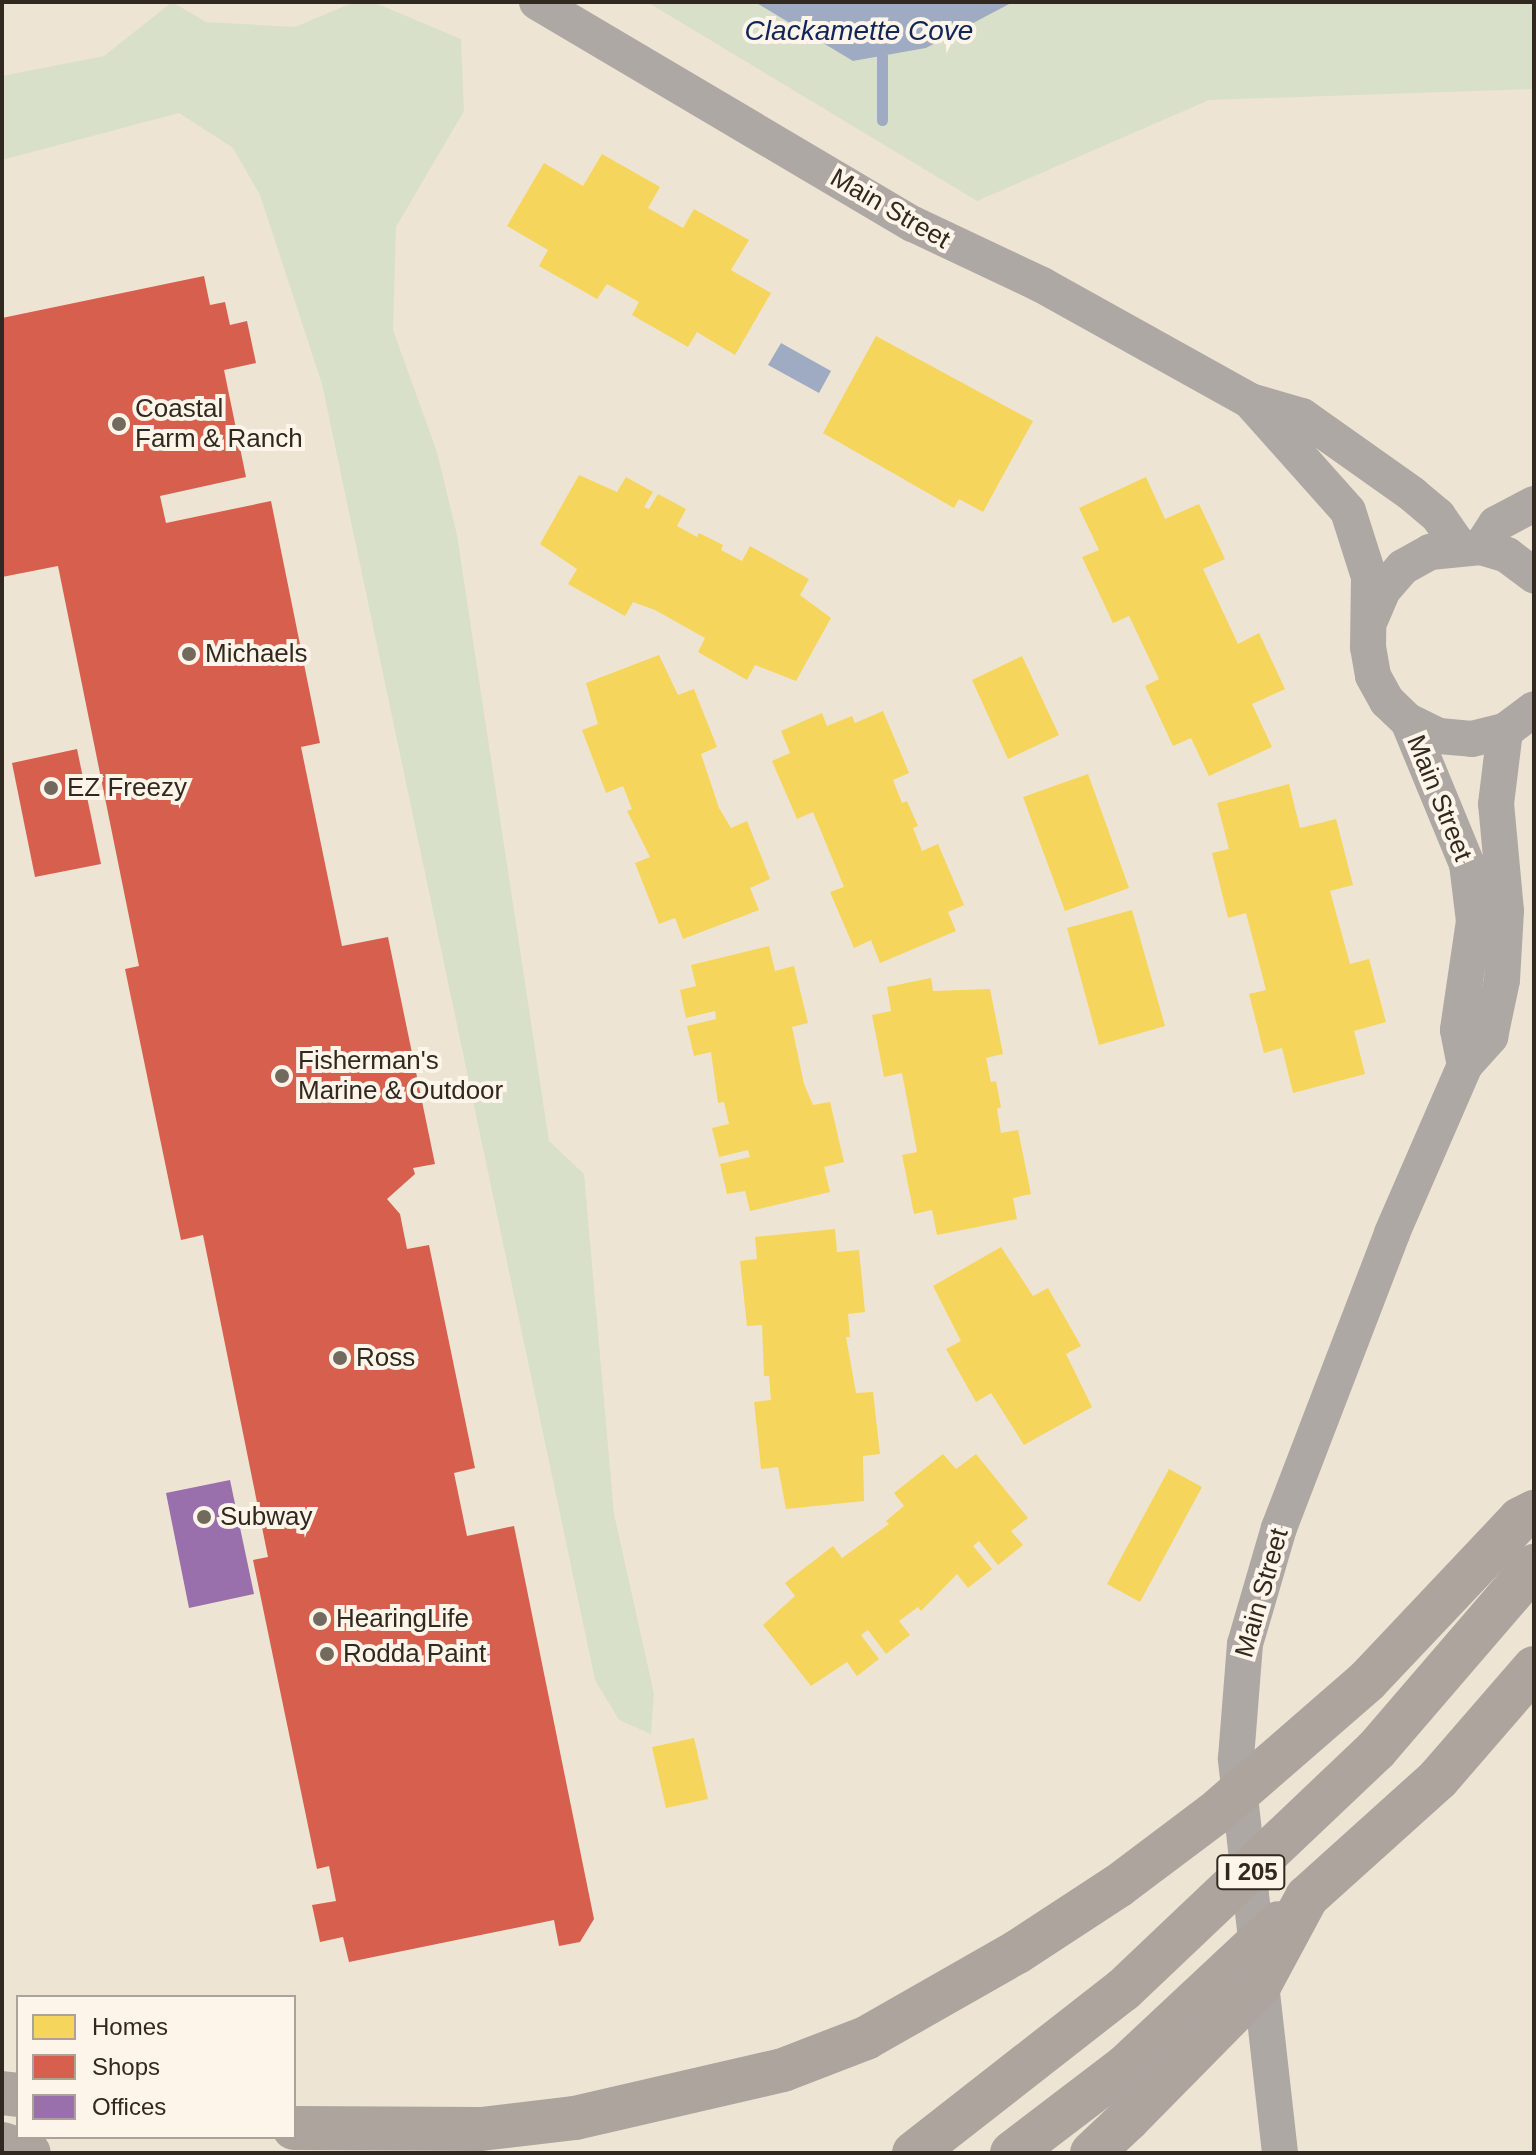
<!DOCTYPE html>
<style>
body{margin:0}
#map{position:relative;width:1536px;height:2155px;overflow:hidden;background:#eee4d4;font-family:Helvetica,sans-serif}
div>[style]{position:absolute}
.green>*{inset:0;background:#d9e0c9}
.water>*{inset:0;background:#9fabc2}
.homes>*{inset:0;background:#f6d55c}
.shops>*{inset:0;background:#d6604d}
.offices>*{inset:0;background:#9970ab}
.stream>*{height:11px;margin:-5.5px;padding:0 5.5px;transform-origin:5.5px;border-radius:5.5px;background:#9fabc2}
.minor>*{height:36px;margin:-18px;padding:0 18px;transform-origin:18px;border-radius:18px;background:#aea8a4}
.highway>*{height:44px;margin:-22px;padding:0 22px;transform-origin:22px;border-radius:22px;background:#ada49e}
.highway-bridge>*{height:44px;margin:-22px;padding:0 22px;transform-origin:22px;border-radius:22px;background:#ada49e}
.dots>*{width:22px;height:22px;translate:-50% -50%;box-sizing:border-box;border:4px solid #fdf4ea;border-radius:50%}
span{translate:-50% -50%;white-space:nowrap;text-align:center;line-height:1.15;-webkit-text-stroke:8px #fdf4ea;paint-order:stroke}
.shield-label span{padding:2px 6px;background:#fdf4ea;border:2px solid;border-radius:6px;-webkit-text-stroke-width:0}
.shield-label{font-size:24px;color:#31291f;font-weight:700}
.street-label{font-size:26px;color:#31291f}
.poi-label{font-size:26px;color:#31291f}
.left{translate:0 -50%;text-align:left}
.water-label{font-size:28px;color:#102658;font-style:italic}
.frame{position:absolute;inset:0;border:4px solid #31291f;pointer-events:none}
.legend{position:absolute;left:16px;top:1995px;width:280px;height:144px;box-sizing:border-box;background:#fdf4ea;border:2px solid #aba399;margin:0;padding:10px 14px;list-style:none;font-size:24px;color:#31291f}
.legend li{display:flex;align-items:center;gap:16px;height:40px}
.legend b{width:40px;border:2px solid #aba399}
</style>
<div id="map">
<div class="green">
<i style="clip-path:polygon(172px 2px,206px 22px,295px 27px,354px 2px,373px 2px,461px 39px,464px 111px,396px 227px,393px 330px,437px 452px,457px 535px,549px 1141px,584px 1174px,614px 1514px,654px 1694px,651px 1734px,619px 1720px,595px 1680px,322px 384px,260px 195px,233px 148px,179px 113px,2px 160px,2px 76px,104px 56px)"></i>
<i style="clip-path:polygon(647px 2px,755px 2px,854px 61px,926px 48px,1013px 2px,1534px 2px,1534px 89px,1209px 100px,977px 201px)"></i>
</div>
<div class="water">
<i style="clip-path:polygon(755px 2px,1013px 2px,926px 48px,853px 61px)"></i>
<i style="clip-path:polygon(781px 343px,831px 371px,819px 393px,768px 365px)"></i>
</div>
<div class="homes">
<i style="clip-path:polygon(602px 154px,660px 187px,648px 208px,683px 228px,694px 209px,749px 240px,731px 270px,771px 293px,735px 355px,697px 332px,688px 347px,632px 315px,639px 302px,607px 284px,597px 299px,539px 266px,548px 250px,507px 226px,544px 163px,583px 186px)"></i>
<i style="clip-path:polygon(876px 336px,1033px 421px,983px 512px,959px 499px,954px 508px,823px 433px)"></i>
<i style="clip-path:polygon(579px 475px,617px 492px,626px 477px,653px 492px,644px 507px,649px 509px,658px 494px,686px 509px,677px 526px,697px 537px,699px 533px,723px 545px,721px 550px,742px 561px,750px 546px,809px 579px,800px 595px,831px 618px,796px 681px,755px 665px,747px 680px,698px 652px,705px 638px,655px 610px,633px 602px,625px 616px,568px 584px,577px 569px,540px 544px)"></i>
<i style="clip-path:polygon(1146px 477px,1165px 519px,1199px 504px,1225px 559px,1203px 569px,1238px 644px,1259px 633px,1285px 689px,1252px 704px,1272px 747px,1209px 776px,1191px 738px,1173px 746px,1145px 686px,1159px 679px,1129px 616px,1113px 623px,1082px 557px,1099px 550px,1079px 508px)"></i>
<i style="clip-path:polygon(659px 655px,678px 695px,694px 689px,717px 747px,701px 754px,719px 808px,731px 828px,747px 821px,770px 879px,750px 888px,759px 910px,683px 939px,675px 918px,659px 924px,635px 863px,650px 857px,627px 811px,632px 809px,623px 786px,606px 793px,582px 730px,598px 724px,586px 683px)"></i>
<i style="clip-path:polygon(1022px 656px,1059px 735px,1008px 759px,972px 680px)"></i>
<i style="clip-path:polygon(883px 711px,909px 773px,893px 780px,902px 803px,907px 801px,918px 826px,913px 828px,922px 851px,938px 844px,964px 905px,948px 912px,956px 931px,880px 963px,871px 940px,854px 948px,830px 892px,844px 887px,813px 812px,797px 819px,772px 761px,790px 753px,781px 731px,822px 713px,827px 726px,852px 716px,855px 723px)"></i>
<i style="clip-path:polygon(1088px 774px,1129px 888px,1065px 911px,1023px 797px)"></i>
<i style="clip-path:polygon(1289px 784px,1300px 828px,1336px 819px,1353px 885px,1330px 891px,1350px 964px,1369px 959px,1386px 1022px,1354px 1031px,1365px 1074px,1293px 1093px,1282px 1048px,1264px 1053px,1249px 994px,1266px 990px,1246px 913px,1228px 918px,1212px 853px,1229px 849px,1217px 803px)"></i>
<i style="clip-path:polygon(1132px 910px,1165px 1026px,1099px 1045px,1067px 928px)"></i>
<i style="clip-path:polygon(769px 946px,775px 971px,794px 966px,808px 1023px,792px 1027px,804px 1084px,813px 1105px,830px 1102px,844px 1162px,824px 1167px,830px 1192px,750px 1211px,745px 1191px,727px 1194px,720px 1164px,750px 1157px,748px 1150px,719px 1157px,712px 1128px,729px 1124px,724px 1102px,718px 1103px,711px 1052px,694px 1056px,687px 1026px,716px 1019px,715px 1011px,686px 1018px,680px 990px,696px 986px,691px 965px)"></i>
<i style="clip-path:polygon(931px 978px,933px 991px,990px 989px,1003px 1054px,986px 1058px,991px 1082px,996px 1081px,1001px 1107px,997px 1109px,1001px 1133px,1018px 1130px,1031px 1194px,1013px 1198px,1017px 1219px,937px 1235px,932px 1210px,914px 1214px,902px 1155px,917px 1152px,902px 1073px,884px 1077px,872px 1015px,891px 1011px,887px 987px)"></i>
<i style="clip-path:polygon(835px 1229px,837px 1252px,859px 1250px,865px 1312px,848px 1314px,850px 1337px,846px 1337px,856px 1393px,873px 1392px,880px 1454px,863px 1456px,864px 1501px,786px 1509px,778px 1467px,761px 1469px,754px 1402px,771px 1400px,769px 1376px,764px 1376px,762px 1325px,747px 1326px,740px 1261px,757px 1259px,755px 1237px)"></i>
<i style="clip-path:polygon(1001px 1247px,1033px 1296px,1048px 1288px,1081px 1346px,1066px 1354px,1092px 1407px,1024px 1445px,991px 1393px,976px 1402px,946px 1349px,961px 1341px,933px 1286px)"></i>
<i style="clip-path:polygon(943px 1454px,956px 1469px,976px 1454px,1028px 1518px,1011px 1531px,1023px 1545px,998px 1565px,979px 1541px,973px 1546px,992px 1569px,968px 1588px,957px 1574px,921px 1611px,918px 1607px,899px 1621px,910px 1635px,886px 1654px,868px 1630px,861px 1635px,879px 1659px,857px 1676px,847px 1662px,811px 1686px,763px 1625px,795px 1596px,785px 1583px,833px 1546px,842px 1558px,889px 1524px,886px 1521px,904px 1506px,894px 1493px)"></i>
<i style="clip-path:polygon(1169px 1469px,1202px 1487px,1140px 1602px,1107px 1584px)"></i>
<i style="clip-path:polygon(694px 1738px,708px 1799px,666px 1808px,652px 1747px)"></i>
</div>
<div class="shops">
<i style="clip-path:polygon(204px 276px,210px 305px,225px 302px,230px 325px,247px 321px,256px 363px,224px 370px,246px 477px,160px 496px,166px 523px,271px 501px,320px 743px,301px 747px,342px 946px,388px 937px,435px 1164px,413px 1168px,415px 1174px,387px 1199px,400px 1214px,407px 1249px,429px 1245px,475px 1468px,454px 1473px,467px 1536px,514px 1526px,594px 1919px,580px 1942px,559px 1946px,554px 1920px,349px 1962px,343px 1937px,320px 1942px,312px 1905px,336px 1901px,329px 1866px,317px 1869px,253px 1560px,268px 1557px,203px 1235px,181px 1240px,176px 1216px,125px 969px,139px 966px,58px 566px,2px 577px,2px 318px)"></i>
<i style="clip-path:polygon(77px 749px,101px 864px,35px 877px,12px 763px)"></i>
</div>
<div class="offices">
<i style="clip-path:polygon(230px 1480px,254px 1594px,189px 1608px,166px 1493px)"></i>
</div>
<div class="stream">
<i style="left:882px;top:120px;width:64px;rotate:-90deg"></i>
</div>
<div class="minor">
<i style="left:537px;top:2px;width:437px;rotate:30.6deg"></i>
<i style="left:913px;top:224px;width:143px;rotate:25.3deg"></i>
<i style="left:1042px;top:285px;width:238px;rotate:29.1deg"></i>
<i style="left:1250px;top:401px;width:54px;rotate:16.1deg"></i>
<i style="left:1302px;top:416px;width:135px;rotate:35.3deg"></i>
<i style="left:1412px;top:494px;width:34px;rotate:40deg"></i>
<i style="left:1438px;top:516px;width:37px;rotate:55deg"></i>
<i style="left:1250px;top:401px;width:147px;rotate:48.3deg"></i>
<i style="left:1348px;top:511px;width:69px;rotate:72.3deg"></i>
<i style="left:1369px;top:577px;width:70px;rotate:90.8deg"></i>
<i style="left:1368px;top:647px;width:29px;rotate:80deg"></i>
<i style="left:1373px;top:676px;width:29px;rotate:61deg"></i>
<i style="left:1387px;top:701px;width:29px;rotate:44deg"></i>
<i style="left:1408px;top:721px;width:34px;rotate:26deg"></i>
<i style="left:1439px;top:736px;width:33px;rotate:5deg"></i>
<i style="left:1472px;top:739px;width:34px;rotate:-14deg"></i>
<i style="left:1505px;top:731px;width:36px;rotate:-37deg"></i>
<i style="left:1481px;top:547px;width:27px;rotate:-57deg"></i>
<i style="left:1496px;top:524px;width:43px;rotate:-27.8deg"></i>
<i style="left:1371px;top:618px;width:30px;rotate:-67deg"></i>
<i style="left:1383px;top:590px;width:30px;rotate:-49deg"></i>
<i style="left:1403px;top:567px;width:31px;rotate:-29deg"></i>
<i style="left:1430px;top:552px;width:51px;rotate:-5.6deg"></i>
<i style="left:1481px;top:547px;width:27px;rotate:17deg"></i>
<i style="left:1507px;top:555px;width:34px;rotate:37deg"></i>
<i style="left:1408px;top:721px;width:155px;rotate:67.6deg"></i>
<i style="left:1467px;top:864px;width:57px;rotate:83deg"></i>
<i style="left:1474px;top:921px;width:110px;rotate:98.4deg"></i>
<i style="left:1458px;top:1030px;width:36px;rotate:79deg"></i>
<i style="left:1280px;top:2153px;width:397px;rotate:-96.4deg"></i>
<i style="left:1236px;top:1758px;width:114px;rotate:-85.5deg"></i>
<i style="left:1245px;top:1644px;width:121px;rotate:-73.7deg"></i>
<i style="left:1279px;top:1528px;width:316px;rotate:-69deg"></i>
<i style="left:1392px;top:1233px;width:183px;rotate:-66.5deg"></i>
<i style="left:1465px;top:1065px;width:38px;rotate:-48deg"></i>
<i style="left:1490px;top:1037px;width:58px;rotate:-78.1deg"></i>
<i style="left:1502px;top:980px;width:69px;rotate:-86.7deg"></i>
<i style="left:1506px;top:911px;width:107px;rotate:-95.3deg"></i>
<i style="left:1496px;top:804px;width:74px;rotate:-83deg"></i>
</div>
<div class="highway">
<i style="left:1367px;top:1681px;width:223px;rotate:-46.6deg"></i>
<i style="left:1520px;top:1519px;width:16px;rotate:-27deg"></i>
<i style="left:1376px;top:1750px;width:243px;rotate:-49.3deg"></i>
<i style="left:1307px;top:1897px;width:176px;rotate:-42deg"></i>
<i style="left:1438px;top:1779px;width:147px;rotate:-49.1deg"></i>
<i style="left:2px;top:2093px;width:16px;rotate:7deg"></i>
<i style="left:294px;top:2128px;width:187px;rotate:0.3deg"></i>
<i style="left:481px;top:2129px;width:95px;rotate:-6.7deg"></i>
<i style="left:575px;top:2118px;width:213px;rotate:-13deg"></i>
<i style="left:783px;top:2070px;width:89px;rotate:-21.1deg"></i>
<i style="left:866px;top:2038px;width:174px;rotate:-29.7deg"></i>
<i style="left:1017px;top:1952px;width:121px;rotate:-33.2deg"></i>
<i style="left:1118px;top:1886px;width:120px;rotate:-36.9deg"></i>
<i style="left:2px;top:2144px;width:28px;rotate:18deg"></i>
<i style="left:914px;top:2153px;width:265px;rotate:-38deg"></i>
<i style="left:1012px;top:2153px;width:143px;rotate:-37.3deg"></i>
<i style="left:1092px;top:2153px;width:50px;rotate:-43.4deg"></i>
</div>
<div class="highway-bridge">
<i style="left:1214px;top:1814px;width:203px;rotate:-41deg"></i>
<i style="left:1123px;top:1990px;width:349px;rotate:-43.5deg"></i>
<i style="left:1126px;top:2066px;width:209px;rotate:-43.1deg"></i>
<i style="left:1128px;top:2119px;width:187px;rotate:-45.4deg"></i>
<i style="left:1259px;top:1986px;width:101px;rotate:-61.7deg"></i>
</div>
<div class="dots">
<i style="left:119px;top:424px;background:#736a5e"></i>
<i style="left:189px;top:654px;background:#736a5e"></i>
<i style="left:51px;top:788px;background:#736a5e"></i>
<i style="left:282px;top:1076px;background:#736a5e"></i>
<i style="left:340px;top:1358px;background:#736a5e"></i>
<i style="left:204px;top:1517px;background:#736a5e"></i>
<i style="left:320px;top:1619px;background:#736a5e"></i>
<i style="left:327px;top:1654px;background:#736a5e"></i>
</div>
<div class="shield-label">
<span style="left:1251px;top:1872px">I 205</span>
</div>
<div class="street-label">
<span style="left:890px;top:209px;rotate:30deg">Main Street</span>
<span style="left:1439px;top:798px;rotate:68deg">Main Street</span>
<span style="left:1262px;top:1593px;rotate:-74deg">Main Street</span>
</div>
<div class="poi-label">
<span class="left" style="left:135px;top:424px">Coastal<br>Farm &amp; Ranch</span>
<span class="left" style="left:205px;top:654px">Michaels</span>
<span class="left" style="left:67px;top:788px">EZ Freezy</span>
<span class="left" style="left:298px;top:1076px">Fisherman's<br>Marine &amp; Outdoor</span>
<span class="left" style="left:356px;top:1358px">Ross</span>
<span class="left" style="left:220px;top:1517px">Subway</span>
<span class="left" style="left:336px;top:1619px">HearingLife</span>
<span class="left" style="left:343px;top:1654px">Rodda Paint</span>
</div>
<div class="water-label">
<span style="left:859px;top:31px">Clackamette Cove</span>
</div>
<div class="frame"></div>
<ul class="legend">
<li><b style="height:22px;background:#f6d55c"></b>Homes</li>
<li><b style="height:22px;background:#d6604d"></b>Shops</li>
<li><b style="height:22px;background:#9970ab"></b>Offices</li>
</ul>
</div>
